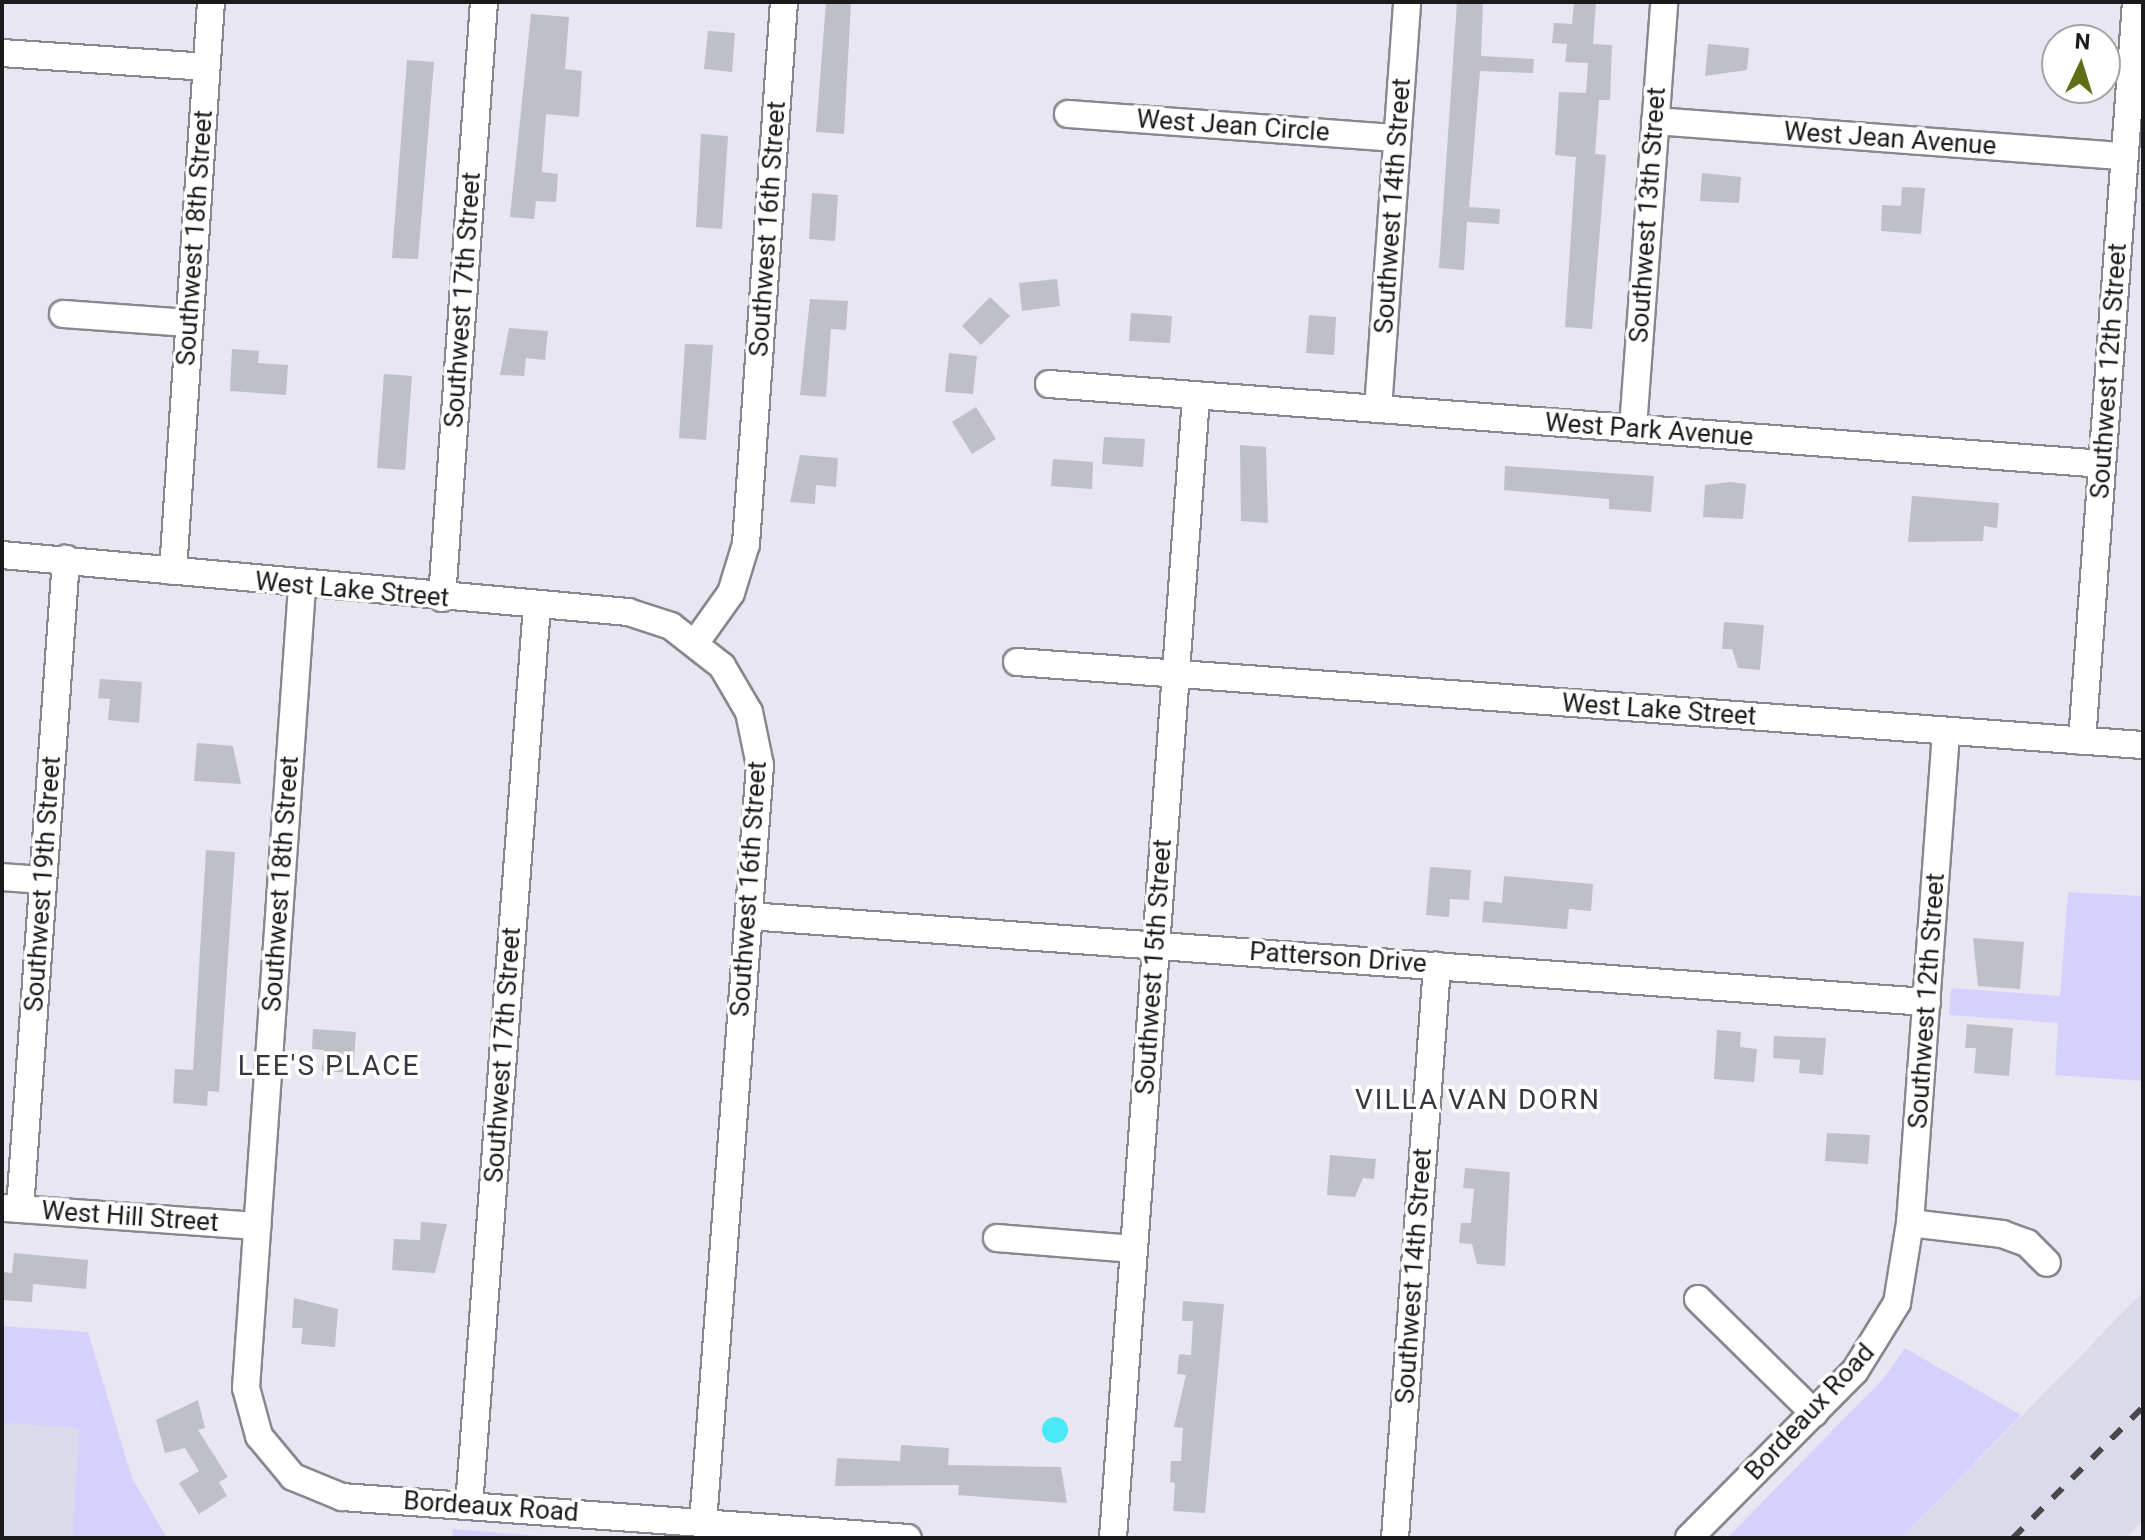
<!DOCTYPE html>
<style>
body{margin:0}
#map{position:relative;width:2145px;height:1540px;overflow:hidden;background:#e8e7f1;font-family:Roboto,sans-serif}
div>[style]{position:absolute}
.built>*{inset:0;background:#dbdaea}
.green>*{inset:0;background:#d6d1fc}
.water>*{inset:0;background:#4be8f7}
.round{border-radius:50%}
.building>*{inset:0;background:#bfbfc8}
.roads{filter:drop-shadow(2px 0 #888790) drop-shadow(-2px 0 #888790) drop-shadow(0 2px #888790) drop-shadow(0 -2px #888790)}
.minor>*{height:26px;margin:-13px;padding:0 13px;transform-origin:13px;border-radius:13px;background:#fff}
.rail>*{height:6px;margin-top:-3px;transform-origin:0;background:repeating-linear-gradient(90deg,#48484d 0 14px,transparent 0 28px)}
span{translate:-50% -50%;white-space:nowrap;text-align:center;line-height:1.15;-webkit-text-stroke:7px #fff;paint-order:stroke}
.street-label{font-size:26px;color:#1b1b1e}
.neighbourhood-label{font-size:28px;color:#38373f;letter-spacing:2px}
.frame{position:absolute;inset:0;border:4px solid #1b1b1e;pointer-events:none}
.north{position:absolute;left:2041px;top:24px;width:80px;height:80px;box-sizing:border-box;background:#fff;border:2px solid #a4a4a5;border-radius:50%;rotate:4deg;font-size:22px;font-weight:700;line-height:32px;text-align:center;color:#1b1b1e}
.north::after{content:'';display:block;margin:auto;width:28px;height:36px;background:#616e17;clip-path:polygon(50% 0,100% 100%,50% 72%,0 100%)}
</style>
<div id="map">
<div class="built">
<i style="clip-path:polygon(2143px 1292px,2143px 1520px,2126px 1538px,1902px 1538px)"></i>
<i style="clip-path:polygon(2px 1423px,79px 1428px,72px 1538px,2px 1538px)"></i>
</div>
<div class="green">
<i style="clip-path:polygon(2068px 892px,2143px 896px,2143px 1081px,2055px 1075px,2058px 1023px,1949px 1015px,1951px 988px,2060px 996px)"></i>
<i style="clip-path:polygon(2px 1326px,88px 1332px,132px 1478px,167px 1538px,72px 1538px,79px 1428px,2px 1423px)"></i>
<i style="clip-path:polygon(1905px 1348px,2021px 1415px,1902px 1538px,1727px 1538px,1883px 1379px)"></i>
<i style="clip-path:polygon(453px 1529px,562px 1538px,452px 1538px)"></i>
</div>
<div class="water">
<i class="round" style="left:1042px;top:1417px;width:26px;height:26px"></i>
</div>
<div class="building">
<i style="clip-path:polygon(826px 2px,851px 2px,844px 134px,816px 132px)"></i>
<i style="clip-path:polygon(1457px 2px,1483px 2px,1481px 56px,1534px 59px,1533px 73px,1480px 71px,1469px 207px,1500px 209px,1499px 224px,1467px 222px,1464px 270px,1439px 268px)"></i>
<i style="clip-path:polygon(1574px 2px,1596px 2px,1593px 44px,1612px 45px,1610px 100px,1599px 100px,1595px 154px,1606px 155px,1592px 329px,1565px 327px,1576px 157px,1555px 155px,1559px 92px,1586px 93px,1588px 63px,1565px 62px,1567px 44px,1552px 43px,1554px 23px,1572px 24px)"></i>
<i style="clip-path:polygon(531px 14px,569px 17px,565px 69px,582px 71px,579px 117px,546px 114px,542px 172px,558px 174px,556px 202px,536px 201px,534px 219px,510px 217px)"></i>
<i style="clip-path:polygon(708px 31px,735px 33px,732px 72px,704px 69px)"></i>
<i style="clip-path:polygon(1708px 44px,1749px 48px,1747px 70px,1705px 76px)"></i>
<i style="clip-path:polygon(407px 60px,434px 62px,418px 259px,392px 258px)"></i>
<i style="clip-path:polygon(701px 134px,728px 136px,722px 229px,696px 227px)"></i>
<i style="clip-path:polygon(1702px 173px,1741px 177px,1739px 203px,1700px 201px)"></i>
<i style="clip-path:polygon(1902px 187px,1925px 188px,1921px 234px,1881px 231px,1882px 205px,1901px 206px)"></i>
<i style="clip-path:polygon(812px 193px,838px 195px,835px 241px,809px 239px)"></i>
<i style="clip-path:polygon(1057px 279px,1060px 306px,1022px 311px,1019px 283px)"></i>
<i style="clip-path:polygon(990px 297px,1010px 316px,981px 345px,962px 326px)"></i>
<i style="clip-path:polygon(810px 299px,848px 301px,846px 330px,831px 329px,826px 397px,800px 395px)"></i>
<i style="clip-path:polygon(1131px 313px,1172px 316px,1170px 343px,1129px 341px)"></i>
<i style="clip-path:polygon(1309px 315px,1336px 317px,1334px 355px,1306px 353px)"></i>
<i style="clip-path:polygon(509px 328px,548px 331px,545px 360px,526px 358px,524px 376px,500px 375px)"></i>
<i style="clip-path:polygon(685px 344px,713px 345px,706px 440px,679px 438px)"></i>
<i style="clip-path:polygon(232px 349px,259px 351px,258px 363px,288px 365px,286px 395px,230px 391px)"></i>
<i style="clip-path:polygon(949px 353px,977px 356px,973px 394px,945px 392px)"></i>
<i style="clip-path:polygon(384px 374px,412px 376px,405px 470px,377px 468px)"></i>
<i style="clip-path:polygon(976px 407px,996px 439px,972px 454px,952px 422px)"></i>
<i style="clip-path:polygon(1104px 437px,1145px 439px,1143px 467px,1102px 464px)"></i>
<i style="clip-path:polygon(1240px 445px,1266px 447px,1268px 523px,1241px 521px)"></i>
<i style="clip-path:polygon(800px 455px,838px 458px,836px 487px,816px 485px,815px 504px,790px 502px)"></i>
<i style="clip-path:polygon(1053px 459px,1093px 462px,1092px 489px,1051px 486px)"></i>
<i style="clip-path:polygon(1505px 466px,1654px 476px,1651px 512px,1609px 509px,1609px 499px,1504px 490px)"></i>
<i style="clip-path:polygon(1730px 482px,1746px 484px,1743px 519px,1703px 517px,1705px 485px)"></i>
<i style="clip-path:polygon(1912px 496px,1999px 503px,1997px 528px,1984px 526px,1983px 541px,1908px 542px)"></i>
<i style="clip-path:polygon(1724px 622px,1764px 625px,1760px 670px,1738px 668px,1732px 649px,1722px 649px)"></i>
<i style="clip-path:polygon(100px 679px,142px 682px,139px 723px,108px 720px,110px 699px,98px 698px)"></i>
<i style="clip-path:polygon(197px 743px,233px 746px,241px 784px,194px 781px)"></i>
<i style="clip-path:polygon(206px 850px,235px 852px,219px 1092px,208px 1091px,207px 1106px,173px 1103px,175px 1069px,193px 1070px)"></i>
<i style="clip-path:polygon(1430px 867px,1471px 870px,1469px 900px,1450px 899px,1449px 917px,1426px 915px)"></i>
<i style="clip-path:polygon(1504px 876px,1593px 884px,1591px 911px,1569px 909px,1567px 929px,1482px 922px,1484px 901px,1502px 903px)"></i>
<i style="clip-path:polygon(1973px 938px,2024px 942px,2020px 989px,1978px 986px)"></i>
<i style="clip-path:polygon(1967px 1024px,2013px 1028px,2009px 1076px,1974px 1073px,1976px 1048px,1965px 1048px)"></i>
<i style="clip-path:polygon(313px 1029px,356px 1032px,353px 1073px,322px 1071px,324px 1050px,312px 1049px)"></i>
<i style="clip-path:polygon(1717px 1030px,1741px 1032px,1740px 1047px,1757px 1049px,1754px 1082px,1714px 1079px)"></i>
<i style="clip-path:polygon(1774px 1036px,1826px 1038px,1823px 1075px,1799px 1073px,1800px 1060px,1773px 1058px)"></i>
<i style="clip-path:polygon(1827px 1133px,1870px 1135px,1868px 1164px,1825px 1161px)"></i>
<i style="clip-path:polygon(1330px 1155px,1376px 1159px,1374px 1179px,1363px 1178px,1355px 1197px,1327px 1195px)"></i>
<i style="clip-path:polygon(1465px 1168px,1510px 1172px,1505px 1266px,1477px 1264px,1472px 1244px,1459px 1243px,1461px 1223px,1471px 1223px,1474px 1189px,1463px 1188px)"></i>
<i style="clip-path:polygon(421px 1222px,447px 1224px,435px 1273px,392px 1270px,394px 1239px,420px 1240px)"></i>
<i style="clip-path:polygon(14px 1253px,88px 1260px,86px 1289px,33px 1284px,32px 1302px,2px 1300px,2px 1272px,12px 1273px)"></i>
<i style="clip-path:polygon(294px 1298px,338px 1309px,335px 1347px,301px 1344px,303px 1328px,292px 1328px)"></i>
<i style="clip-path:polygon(1183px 1301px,1224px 1304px,1205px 1513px,1173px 1511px,1175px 1483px,1170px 1482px,1171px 1461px,1181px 1461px,1183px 1428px,1174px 1427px,1186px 1375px,1177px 1374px,1179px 1354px,1191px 1355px,1193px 1321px,1182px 1321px)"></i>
<i style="clip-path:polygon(198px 1400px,205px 1428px,198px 1430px,228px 1477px,219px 1482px,227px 1496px,199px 1514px,179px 1483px,199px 1471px,185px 1448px,165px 1453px,156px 1420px)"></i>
<i style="clip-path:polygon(901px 1445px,949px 1448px,948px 1465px,1061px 1467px,1067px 1503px,958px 1495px,959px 1485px,835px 1486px,837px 1458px,900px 1461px)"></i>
</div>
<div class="roads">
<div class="minor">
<i style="left:2px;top:53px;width:205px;rotate:3.9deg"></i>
<i style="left:1068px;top:114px;width:330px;rotate:4.2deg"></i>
<i style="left:1655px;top:121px;width:470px;rotate:4.3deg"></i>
<i style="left:63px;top:314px;width:126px;rotate:4.1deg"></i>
<i style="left:1049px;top:384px;width:1056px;rotate:4.34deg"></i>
<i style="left:1378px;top:409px;width:408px;rotate:-85.9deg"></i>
<i style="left:1633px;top:428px;width:427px;rotate:-85.8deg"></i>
<i style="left:2px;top:555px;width:629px;rotate:5.2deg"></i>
<i style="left:628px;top:612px;width:45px;rotate:18deg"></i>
<i style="left:671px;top:626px;width:65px;rotate:38.1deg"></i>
<i style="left:722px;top:666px;width:53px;rotate:59.6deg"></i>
<i style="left:749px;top:712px;width:54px;rotate:78.3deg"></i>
<i style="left:760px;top:765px;width:760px;rotate:94.3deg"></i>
<i style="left:173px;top:571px;width:570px;rotate:-86.18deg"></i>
<i style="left:302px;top:587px;width:803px;rotate:94deg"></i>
<i style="left:246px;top:1388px;width:50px;rotate:74.8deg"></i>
<i style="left:259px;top:1436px;width:53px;rotate:50.3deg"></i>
<i style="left:293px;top:1477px;width:53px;rotate:22.2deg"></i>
<i style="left:342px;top:1497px;width:567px;rotate:4.14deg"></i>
<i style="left:442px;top:598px;width:597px;rotate:-85.97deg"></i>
<i style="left:696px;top:642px;width:60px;rotate:-54.5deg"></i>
<i style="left:731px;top:593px;width:51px;rotate:-73deg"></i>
<i style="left:746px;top:544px;width:543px;rotate:-85.99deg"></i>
<i style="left:1017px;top:662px;width:1129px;rotate:4.22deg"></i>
<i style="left:2082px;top:741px;width:741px;rotate:-85.82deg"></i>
<i style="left:2px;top:877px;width:41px;rotate:4.2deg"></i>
<i style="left:749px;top:916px;width:1181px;rotate:4.18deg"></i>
<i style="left:5px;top:1208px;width:253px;rotate:4.1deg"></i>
<i style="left:20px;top:1209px;width:652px;rotate:-85.95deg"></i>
<i style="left:1910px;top:1223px;width:93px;rotate:6.8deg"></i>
<i style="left:2002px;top:1234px;width:27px;rotate:20deg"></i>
<i style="left:2027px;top:1243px;width:28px;rotate:45deg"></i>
<i style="left:997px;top:1238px;width:137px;rotate:4.6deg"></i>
<i style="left:1698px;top:1299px;width:163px;rotate:44.5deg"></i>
<i style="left:469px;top:1506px;width:904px;rotate:-85.68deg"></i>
<i style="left:1113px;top:1538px;width:1145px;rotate:-85.84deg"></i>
<i style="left:1395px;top:1538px;width:574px;rotate:-85.8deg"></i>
<i style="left:1689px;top:1538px;width:235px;rotate:-45.2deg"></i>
<i style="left:1855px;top:1371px;width:80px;rotate:-58.3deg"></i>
<i style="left:1897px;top:1303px;width:81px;rotate:-80.8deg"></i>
<i style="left:1910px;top:1223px;width:493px;rotate:-85.8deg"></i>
</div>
</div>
<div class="rail">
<i style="left:2013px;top:1538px;width:185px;rotate:-45.2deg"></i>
</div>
<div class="street-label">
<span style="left:1233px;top:126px;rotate:4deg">West Jean Circle</span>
<span style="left:1890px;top:139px;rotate:4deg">West Jean Avenue</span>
<span style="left:1393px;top:206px;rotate:-86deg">Southwest 14th Street</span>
<span style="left:1648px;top:215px;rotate:-86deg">Southwest 13th Street</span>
<span style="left:768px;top:229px;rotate:-86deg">Southwest 16th Street</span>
<span style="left:195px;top:238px;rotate:-86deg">Southwest 18th Street</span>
<span style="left:463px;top:300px;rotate:-86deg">Southwest 17th Street</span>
<span style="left:2109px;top:371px;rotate:-86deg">Southwest 12th Street</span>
<span style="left:1649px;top:430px;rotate:4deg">West Park Avenue</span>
<span style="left:352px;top:590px;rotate:5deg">West Lake Street</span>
<span style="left:1659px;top:710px;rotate:4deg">West Lake Street</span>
<span style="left:43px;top:884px;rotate:-86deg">Southwest 19th Street</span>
<span style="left:281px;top:884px;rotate:-86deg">Southwest 18th Street</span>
<span style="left:749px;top:889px;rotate:-86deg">Southwest 16th Street</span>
<span style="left:1338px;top:958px;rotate:4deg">Patterson Drive</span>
<span style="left:1154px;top:967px;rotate:-86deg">Southwest 15th Street</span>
<span style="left:1927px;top:1001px;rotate:-86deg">Southwest 12th Street</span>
<span style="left:503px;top:1055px;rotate:-86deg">Southwest 17th Street</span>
<span style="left:130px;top:1217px;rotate:4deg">West Hill Street</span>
<span style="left:1414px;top:1276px;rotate:-86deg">Southwest 14th Street</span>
<span style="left:1810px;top:1412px;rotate:-47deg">Bordeaux Road</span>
<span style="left:491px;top:1507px;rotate:4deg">Bordeaux Road</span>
</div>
<div class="neighbourhood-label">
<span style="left:329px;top:1066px">LEE'S PLACE</span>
<span style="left:1478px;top:1100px">VILLA VAN DORN</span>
</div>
<div class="frame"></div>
<div class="north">N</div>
</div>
